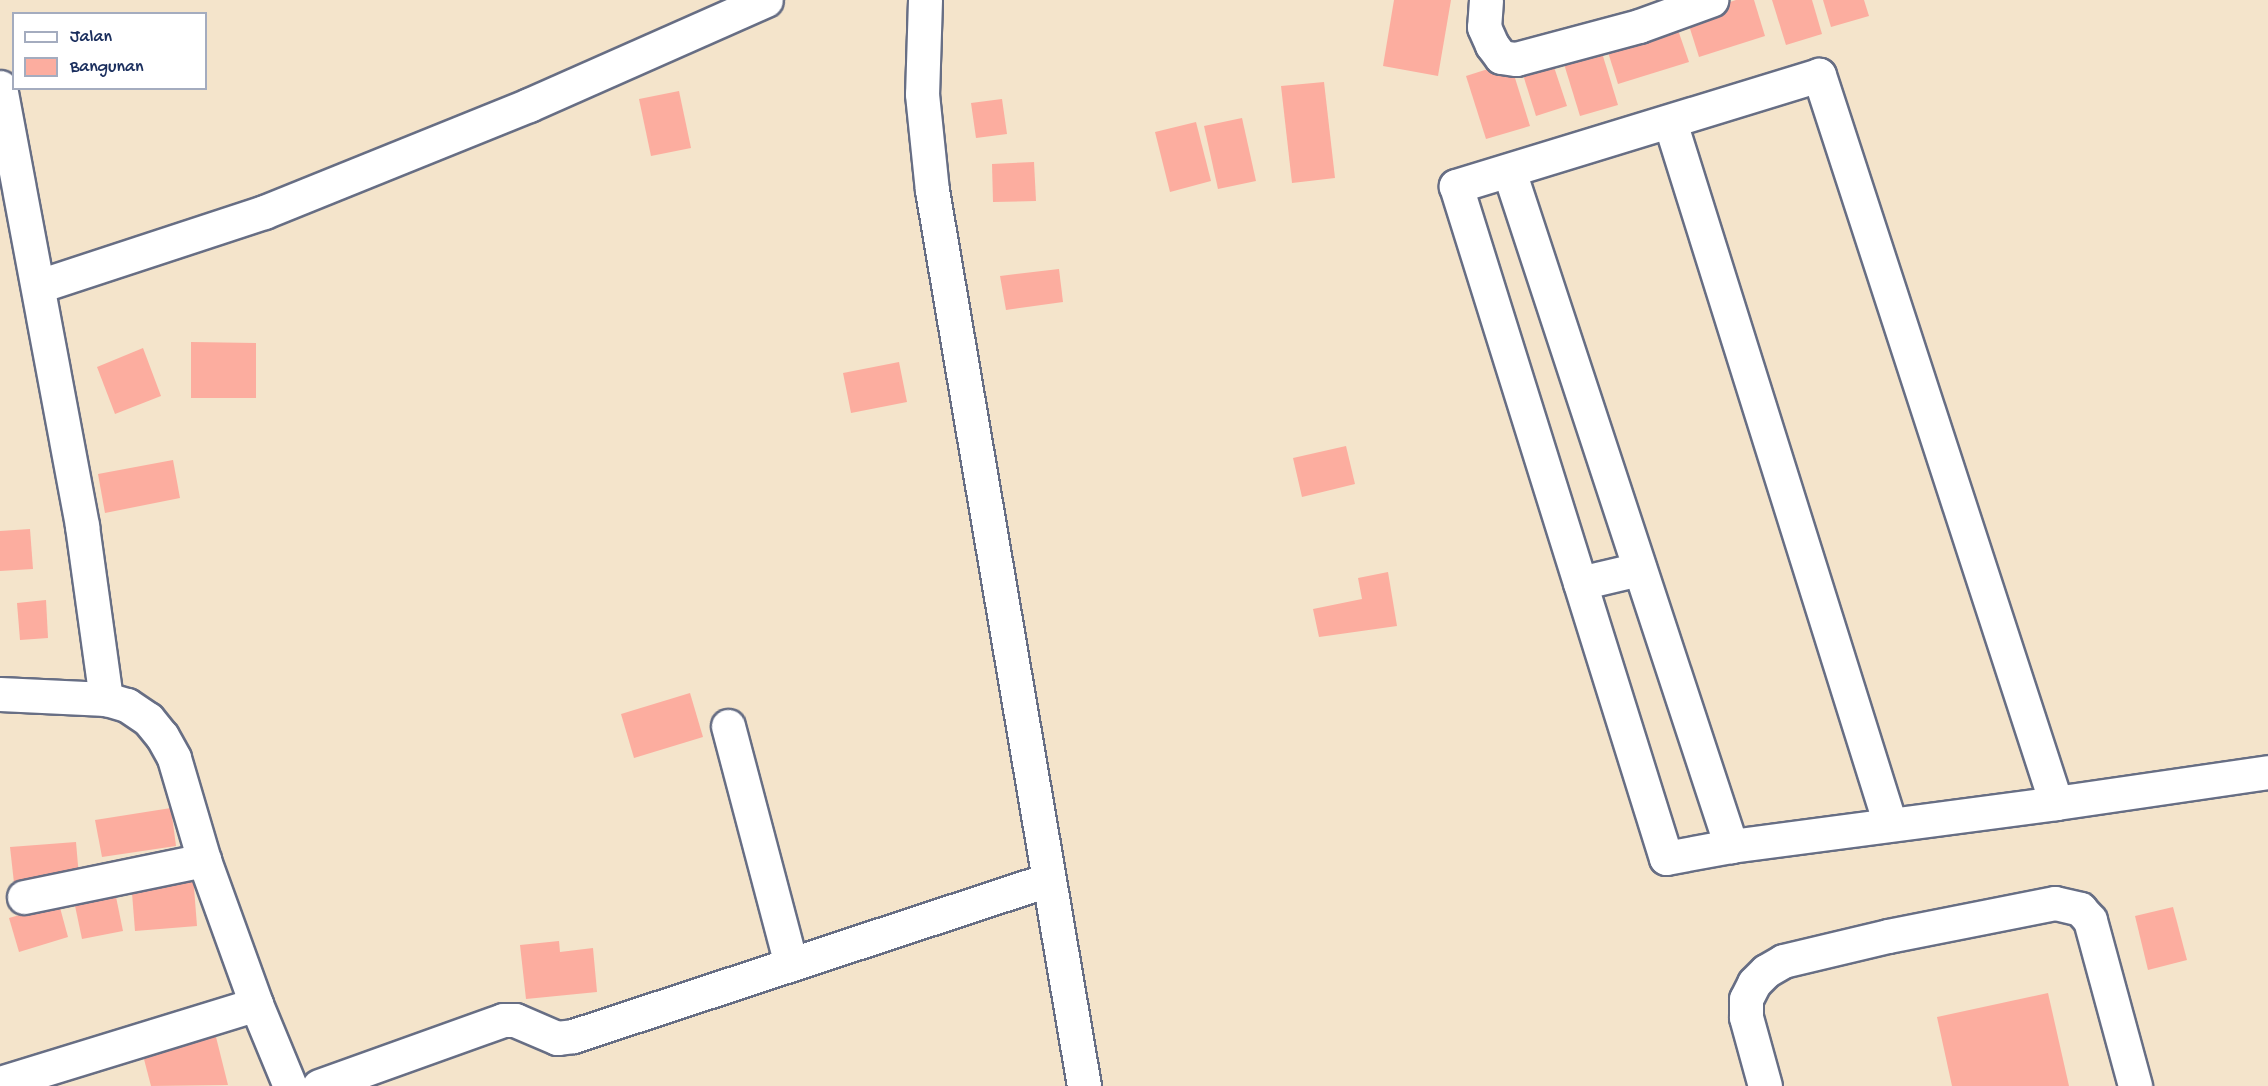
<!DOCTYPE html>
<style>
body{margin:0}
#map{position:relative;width:2268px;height:1086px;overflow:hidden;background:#f4e4cb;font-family:"Gochi Hand",sans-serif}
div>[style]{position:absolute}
.building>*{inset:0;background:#fcad9f}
.roads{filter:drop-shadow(2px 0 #676e84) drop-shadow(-2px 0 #676e84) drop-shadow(0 2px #676e84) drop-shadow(0 -2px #676e84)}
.minor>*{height:33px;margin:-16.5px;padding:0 16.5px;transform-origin:16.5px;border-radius:16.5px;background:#fff}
span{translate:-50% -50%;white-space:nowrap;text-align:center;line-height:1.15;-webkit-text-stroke:5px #fff;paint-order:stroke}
.legend{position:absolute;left:12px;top:12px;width:195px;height:78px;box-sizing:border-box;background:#fff;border:2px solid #a4acbf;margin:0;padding:8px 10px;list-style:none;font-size:18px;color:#1b2f5e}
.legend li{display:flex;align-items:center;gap:12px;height:30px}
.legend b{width:30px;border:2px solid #a4acbf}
</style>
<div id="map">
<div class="building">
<i style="clip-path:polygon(1394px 0,1451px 0,1438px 76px,1383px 66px)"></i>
<i style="clip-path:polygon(1736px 0,1754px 0,1765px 36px,1699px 57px,1686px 16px)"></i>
<i style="clip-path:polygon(1772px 0,1812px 0,1822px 34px,1786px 45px)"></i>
<i style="clip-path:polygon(1823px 0,1864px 0,1869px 16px,1831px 27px)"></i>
<i style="clip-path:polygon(1677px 27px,1689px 62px,1618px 84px,1607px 49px)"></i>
<i style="clip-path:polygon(1598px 40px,1618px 105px,1580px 116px,1560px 51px)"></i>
<i style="clip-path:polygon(1549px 52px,1567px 106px,1536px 116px,1519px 62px)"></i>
<i style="clip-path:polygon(1510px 62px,1530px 126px,1486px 139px,1466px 76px)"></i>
<i style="clip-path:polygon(1324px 82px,1335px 178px,1292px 183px,1281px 86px)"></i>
<i style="clip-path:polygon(679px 91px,691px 148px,651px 156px,639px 99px)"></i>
<i style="clip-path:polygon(1002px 99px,1007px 134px,976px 138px,971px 103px)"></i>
<i style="clip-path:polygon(1242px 118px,1256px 181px,1218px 189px,1204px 126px)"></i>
<i style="clip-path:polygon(1196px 122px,1211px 181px,1170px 192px,1155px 132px)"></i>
<i style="clip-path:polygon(1034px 162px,1036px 201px,993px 202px,992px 164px)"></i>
<i style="clip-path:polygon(1059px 269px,1063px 302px,1006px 310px,1000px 276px)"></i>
<i style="clip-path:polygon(191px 342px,256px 343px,256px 398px,191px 398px)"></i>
<i style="clip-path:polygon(143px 348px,161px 396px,115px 414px,97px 367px)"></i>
<i style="clip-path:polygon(899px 362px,907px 402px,851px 413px,843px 373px)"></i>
<i style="clip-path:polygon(1346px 446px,1355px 484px,1302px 497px,1293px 458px)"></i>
<i style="clip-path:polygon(173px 460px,180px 498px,105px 513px,98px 474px)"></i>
<i style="clip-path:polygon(30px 529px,33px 569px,0 571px,0 531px)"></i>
<i style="clip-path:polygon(1388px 572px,1397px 626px,1319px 637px,1313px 609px,1362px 599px,1358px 578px)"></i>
<i style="clip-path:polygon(46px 600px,48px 638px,20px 640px,17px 603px)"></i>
<i style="clip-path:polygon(690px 693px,703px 737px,634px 758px,621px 714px)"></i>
<i style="clip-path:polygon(171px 808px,176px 846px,102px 857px,95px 820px)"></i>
<i style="clip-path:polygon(76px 842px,79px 877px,14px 883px,10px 847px)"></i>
<i style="clip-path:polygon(193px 875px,197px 926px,135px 931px,131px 880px)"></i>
<i style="clip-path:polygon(115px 892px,123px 931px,82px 939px,74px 901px)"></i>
<i style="clip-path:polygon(59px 904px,68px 937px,19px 952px,9px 918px)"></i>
<i style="clip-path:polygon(2173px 907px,2187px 960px,2148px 970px,2135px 916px)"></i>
<i style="clip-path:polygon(559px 941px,560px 952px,593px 948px,597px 992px,526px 999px,520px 945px)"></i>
<i style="clip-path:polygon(2048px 993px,2069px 1086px,1952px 1086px,1937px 1017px)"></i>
<i style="clip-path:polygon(212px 1021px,228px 1085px,151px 1086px,139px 1040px)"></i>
</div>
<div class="roads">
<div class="minor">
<i style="left:925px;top:0;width:94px;rotate:91.8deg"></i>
<i style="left:922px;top:94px;width:97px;rotate:84.1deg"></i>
<i style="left:932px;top:190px;width:909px;rotate:80.37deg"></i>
<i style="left:1486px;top:0;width:27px;rotate:94deg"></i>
<i style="left:1484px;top:27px;width:20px;rotate:66deg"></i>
<i style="left:1492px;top:45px;width:15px;rotate:53deg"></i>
<i style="left:1501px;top:57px;width:15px;rotate:8deg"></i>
<i style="left:1516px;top:59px;width:127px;rotate:-15deg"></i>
<i style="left:1639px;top:26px;width:77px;rotate:-19.9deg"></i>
<i style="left:0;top:87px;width:447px;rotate:79.4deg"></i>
<i style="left:82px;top:526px;width:175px;rotate:82.1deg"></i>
<i style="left:1670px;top:122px;width:736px;rotate:72.6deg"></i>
<i style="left:1509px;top:171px;width:711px;rotate:71.79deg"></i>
<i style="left:39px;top:286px;width:237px;rotate:-18.2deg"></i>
<i style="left:264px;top:212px;width:286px;rotate:-22deg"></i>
<i style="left:529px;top:105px;width:259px;rotate:-23.9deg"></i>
<i style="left:1580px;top:583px;width:61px;rotate:-13.3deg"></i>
<i style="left:0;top:694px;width:106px;rotate:2.7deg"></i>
<i style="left:106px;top:699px;width:22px;rotate:16deg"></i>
<i style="left:127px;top:705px;width:25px;rotate:34deg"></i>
<i style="left:148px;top:719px;width:22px;rotate:51deg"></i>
<i style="left:162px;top:736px;width:25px;rotate:61deg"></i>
<i style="left:174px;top:758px;width:106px;rotate:73.6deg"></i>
<i style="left:204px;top:860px;width:153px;rotate:70.1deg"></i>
<i style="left:256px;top:1004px;width:89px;rotate:67.5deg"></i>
<i style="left:728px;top:726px;width:246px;rotate:75.2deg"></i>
<i style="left:2056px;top:803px;width:766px;rotate:-108.03deg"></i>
<i style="left:1819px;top:75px;width:380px;rotate:163deg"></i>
<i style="left:1456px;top:186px;width:704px;rotate:72.65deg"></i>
<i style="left:1666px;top:858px;width:66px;rotate:-10.5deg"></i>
<i style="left:1731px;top:846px;width:328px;rotate:-7.5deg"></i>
<i style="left:2056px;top:803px;width:214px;rotate:-8.3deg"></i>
<i style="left:24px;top:897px;width:184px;rotate:-11.6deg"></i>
<i style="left:0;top:1083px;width:268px;rotate:-17.1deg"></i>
<i style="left:319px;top:1086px;width:195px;rotate:-19.7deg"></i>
<i style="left:503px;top:1020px;width:12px"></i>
<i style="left:515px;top:1020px;width:46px;rotate:23.2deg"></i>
<i style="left:557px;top:1038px;width:16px;rotate:-7deg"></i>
<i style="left:573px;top:1036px;width:499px;rotate:-18.2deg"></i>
<i style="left:1765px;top:1086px;width:72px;rotate:-105.4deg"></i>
<i style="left:1746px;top:1017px;width:18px;rotate:-90deg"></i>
<i style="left:1746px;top:999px;width:18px;rotate:-63deg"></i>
<i style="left:1754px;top:983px;width:17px;rotate:-45deg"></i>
<i style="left:1766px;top:971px;width:20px;rotate:-30deg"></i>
<i style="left:1783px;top:961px;width:108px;rotate:-13.4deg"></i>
<i style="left:1888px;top:936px;width:170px;rotate:-11.2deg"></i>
<i style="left:2055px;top:903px;width:26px;rotate:13deg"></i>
<i style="left:2080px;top:909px;width:15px;rotate:48deg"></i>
<i style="left:2090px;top:920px;width:172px;rotate:74.8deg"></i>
</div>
</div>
<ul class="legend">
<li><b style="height:8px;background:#fff"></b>Jalan</li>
<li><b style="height:16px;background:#fcad9f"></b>Bangunan</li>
</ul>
</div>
